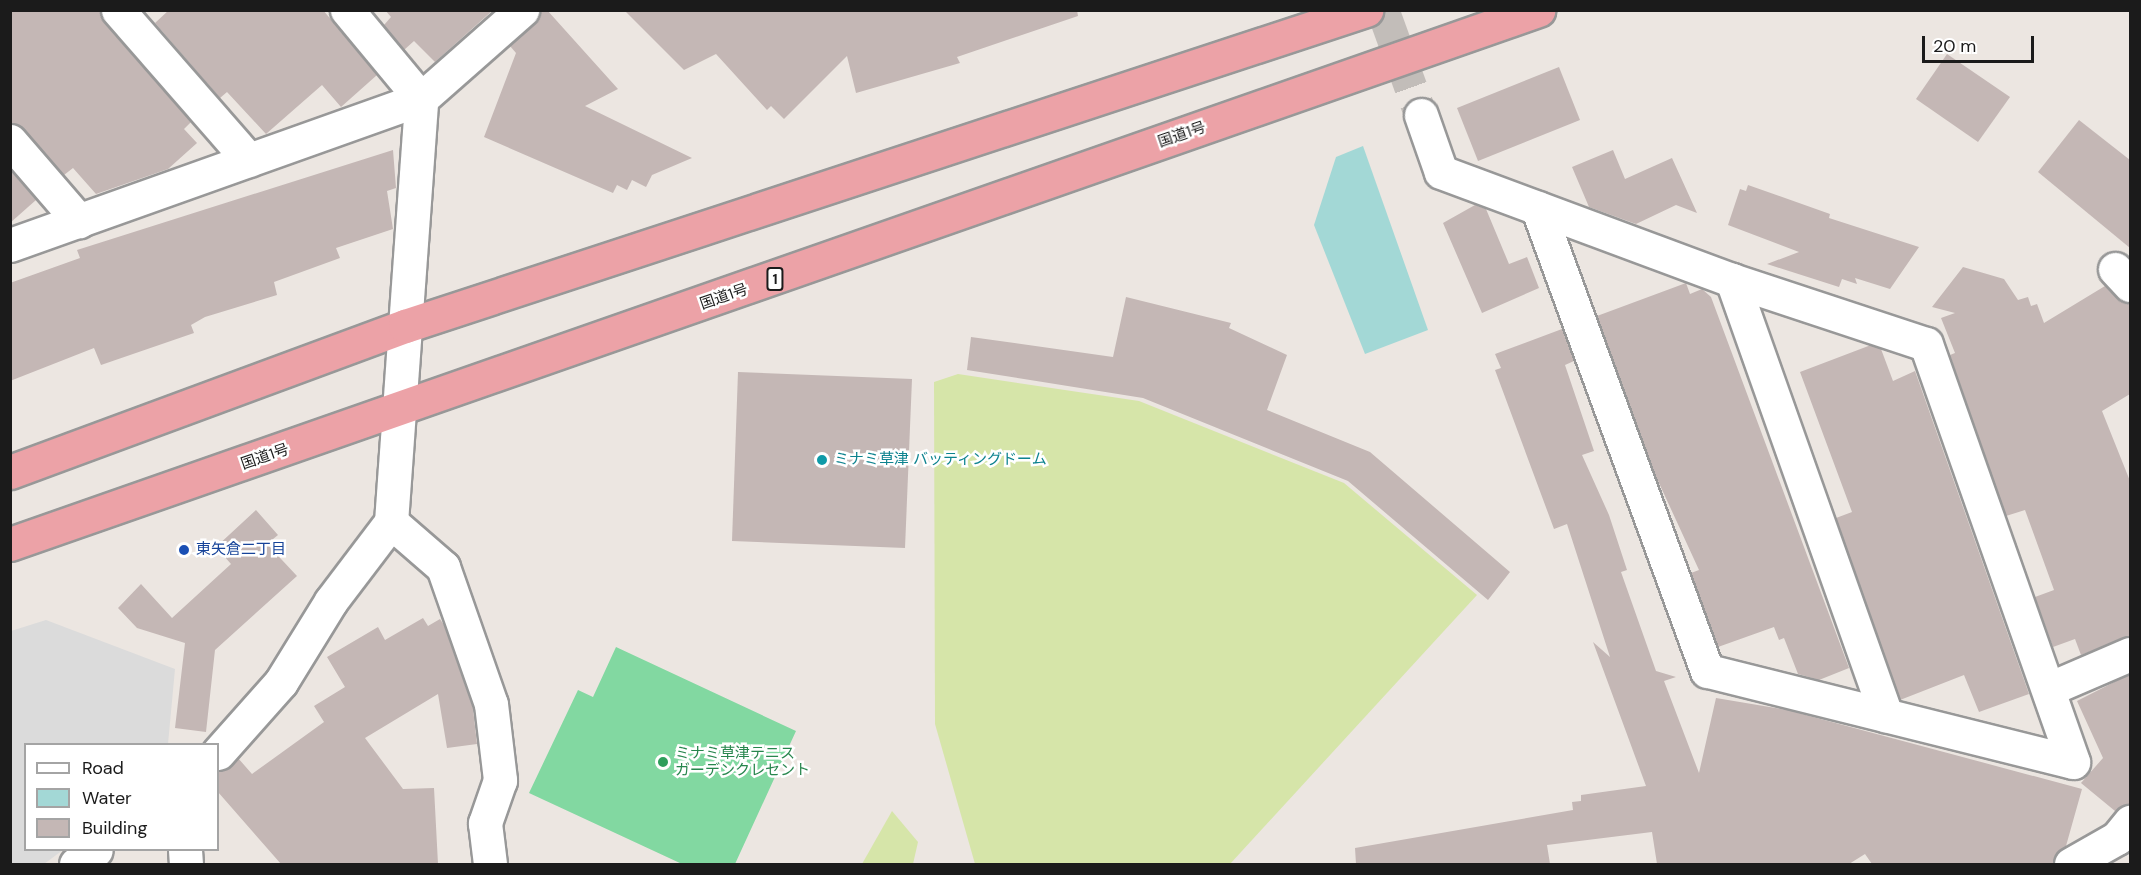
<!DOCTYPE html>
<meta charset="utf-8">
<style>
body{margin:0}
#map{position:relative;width:2141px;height:875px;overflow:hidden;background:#ece6e1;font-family:"DM Sans","Noto Sans JP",sans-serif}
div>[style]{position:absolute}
.grass>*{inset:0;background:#d6e5a9}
.pitch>*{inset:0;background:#82d8a1}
.parking>*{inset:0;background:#dbdbdb}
.water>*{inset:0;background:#a3d8d6}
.building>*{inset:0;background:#c4b7b5}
.minor-tunnel>*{height:33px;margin-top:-16.5px;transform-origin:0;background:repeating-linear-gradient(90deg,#c2bdb9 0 33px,transparent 0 49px)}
.roads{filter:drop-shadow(2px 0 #989898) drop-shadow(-2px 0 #989898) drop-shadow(0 2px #989898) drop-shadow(0 -2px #989898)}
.minor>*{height:33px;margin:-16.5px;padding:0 16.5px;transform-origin:16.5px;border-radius:16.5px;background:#fff}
.trunk>*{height:33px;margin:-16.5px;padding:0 16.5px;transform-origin:16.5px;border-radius:16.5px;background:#eca2a7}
.dots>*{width:16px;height:16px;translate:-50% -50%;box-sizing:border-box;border:3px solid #fff;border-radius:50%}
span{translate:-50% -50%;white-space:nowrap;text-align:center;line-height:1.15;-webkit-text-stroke:5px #fff;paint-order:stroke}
.shield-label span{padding:2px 4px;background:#fff;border:2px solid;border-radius:4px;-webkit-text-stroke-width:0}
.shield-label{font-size:14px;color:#1b1b1b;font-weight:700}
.street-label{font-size:15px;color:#1b1b1b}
.culture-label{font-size:15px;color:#0d838f}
.left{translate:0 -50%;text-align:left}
.transit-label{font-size:15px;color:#164399}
.leisure-label{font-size:15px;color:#27864d}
.frame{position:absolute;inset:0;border:12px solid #1b1b1b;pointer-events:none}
.legend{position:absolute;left:24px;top:743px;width:195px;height:108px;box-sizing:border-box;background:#fff;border:2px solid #a4a4a4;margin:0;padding:8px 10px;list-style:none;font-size:18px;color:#1b1b1b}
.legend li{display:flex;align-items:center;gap:12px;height:30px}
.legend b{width:30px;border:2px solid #a4a4a4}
.scale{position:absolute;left:1922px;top:36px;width:112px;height:27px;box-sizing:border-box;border:3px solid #1b1b1b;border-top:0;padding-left:8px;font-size:18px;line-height:21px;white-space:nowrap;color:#1b1b1b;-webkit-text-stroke:4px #fff;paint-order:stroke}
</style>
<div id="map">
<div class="grass">
<i style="clip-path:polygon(958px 374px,1139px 401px,1344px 483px,1477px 595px,1230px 864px,975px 864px,935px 724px,934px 382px)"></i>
<i style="clip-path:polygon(892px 811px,918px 842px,913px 864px,862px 864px)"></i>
</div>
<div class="pitch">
<i style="clip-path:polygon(616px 647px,796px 731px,735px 864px,682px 864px,529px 793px,578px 690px,593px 697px)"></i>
</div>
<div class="parking">
<i style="clip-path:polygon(46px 620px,175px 669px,168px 744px,26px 744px,26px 850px,63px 850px,44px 864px,11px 864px,11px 631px)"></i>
</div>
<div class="water">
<i style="clip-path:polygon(1363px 146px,1428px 330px,1365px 354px,1314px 225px,1336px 157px)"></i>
</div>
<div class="building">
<i style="clip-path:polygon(10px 10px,100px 10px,104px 22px,191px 122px,184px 129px,197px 143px,168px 169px,96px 194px,73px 168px,64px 175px,24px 129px,10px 123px)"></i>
<i style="clip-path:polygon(169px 10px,323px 10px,377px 75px,341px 107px,322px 85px,266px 134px,227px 92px,220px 98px,155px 23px)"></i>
<i style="clip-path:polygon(385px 10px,493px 10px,435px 62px,414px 41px,404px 50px,384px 25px,391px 17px)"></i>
<i style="clip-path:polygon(540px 10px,547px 10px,618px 89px,585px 106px,692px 158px,652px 175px,646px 187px,632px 180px,627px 190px,617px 185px,613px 193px,484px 137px,516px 53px,510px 46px,535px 24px)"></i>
<i style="clip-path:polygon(624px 10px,1077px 10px,1078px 16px,957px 57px,960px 63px,856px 93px,847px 56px,784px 119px,771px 106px,767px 110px,716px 54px,684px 70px)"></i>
<i style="clip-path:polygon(1947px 54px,2010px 97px,1978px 142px,1916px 99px)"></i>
<i style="clip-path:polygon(1559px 67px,1580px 120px,1478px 161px,1457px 108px)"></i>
<i style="clip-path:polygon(2079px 120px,2130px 160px,2130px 248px,2038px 172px)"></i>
<i style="clip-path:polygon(393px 150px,396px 188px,387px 191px,393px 229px,336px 248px,340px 258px,274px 282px,277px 295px,205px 317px,191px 325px,194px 333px,101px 365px,94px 348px,10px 381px,10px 283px,80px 258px,77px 250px)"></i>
<i style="clip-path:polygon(1613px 150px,1625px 179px,1672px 158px,1697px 213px,1676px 205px,1636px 224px,1589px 207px,1572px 167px)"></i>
<i style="clip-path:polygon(10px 170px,36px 200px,10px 223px)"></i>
<i style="clip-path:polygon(1748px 185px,1830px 214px,1829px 218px,1919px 247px,1890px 289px,1855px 278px,1857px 284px,1842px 279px,1839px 287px,1767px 264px,1799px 252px,1728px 225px,1740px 189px,1746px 191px)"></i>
<i style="clip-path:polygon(1475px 205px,1486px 209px,1509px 264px,1527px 257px,1539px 288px,1482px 313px,1443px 223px)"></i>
<i style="clip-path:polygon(1963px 267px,2004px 279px,2018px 300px,2028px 297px,2031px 306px,2037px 304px,2044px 323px,2105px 286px,2130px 303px,2130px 394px,2102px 411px,2130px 481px,2130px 636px,2081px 655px,2075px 639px,2053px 647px,2035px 597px,2054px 590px,2025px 510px,2006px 516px,1950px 355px,1955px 353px,1941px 318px,1955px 313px,1932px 307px)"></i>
<i style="clip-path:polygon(1686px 283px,1690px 294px,1702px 289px,1711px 297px,1849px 668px,1819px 680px,1798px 674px,1784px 638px,1779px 640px,1774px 627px,1718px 647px,1691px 573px,1699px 570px,1653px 470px,1597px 316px)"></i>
<i style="clip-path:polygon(1126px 297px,1231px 323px,1229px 328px,1287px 355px,1267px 410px,1370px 452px,1510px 572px,1488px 600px,1348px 481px,1143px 398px,967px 370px,971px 337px,1113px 357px)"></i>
<i style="clip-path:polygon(1562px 329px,1574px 361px,1565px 365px,1594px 451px,1582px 455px,1609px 515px,1627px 570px,1621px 572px,1656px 671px,1676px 677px,1664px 681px,1699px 773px,1716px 698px,1787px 710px,2082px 789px,2066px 846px,2052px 864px,1872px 864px,1865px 854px,1849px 864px,1657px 864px,1652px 832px,1547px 845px,1550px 864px,1356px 864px,1355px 848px,1573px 810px,1572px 802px,1581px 801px,1581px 795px,1646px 786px,1593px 642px,1610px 657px,1567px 524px,1554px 529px,1495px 370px,1501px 368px,1495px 354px)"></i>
<i style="clip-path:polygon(1871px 345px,1881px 349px,1893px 381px,1915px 371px,2029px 694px,1979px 712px,1964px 675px,1900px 700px,1836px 518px,1852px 512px,1800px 372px)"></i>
<i style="clip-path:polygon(738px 372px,912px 379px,905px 548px,732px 541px)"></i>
<i style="clip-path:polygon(256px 510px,278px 535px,267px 544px,297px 576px,215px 650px,206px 732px,175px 728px,185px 643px,137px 628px,118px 608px,141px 584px,172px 618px,231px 564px,216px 547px)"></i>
<i style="clip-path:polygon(423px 618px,428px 626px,440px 619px,444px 625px,473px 708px,477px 744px,447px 748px,438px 694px,365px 738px,403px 789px,434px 788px,438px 864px,281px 864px,218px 792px,218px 771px,238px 758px,252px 774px,324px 722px,314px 706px,345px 687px,327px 657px,378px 627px,385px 640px)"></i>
<i style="clip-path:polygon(2130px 674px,2130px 804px,2115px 811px,2081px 783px,2103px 758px,2077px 701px)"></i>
</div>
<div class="minor-tunnel">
<i style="left:1383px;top:10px;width:112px;rotate:70.1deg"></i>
</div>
<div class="roads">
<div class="minor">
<i style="left:118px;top:10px;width:199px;rotate:48.9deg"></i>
<i style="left:1421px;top:115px;width:60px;rotate:70.7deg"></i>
<i style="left:1441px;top:172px;width:310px;rotate:20.4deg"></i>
<i style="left:1732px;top:280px;width:204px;rotate:18.3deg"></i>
<i style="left:1926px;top:344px;width:443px;rotate:70.6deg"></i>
<i style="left:2073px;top:762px;width:377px;rotate:-166deg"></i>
<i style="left:1707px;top:671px;width:493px;rotate:-110.1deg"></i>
<i style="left:10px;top:141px;width:106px;rotate:49.2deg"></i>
<i style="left:10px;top:245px;width:436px;rotate:-19.6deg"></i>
<i style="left:421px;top:99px;width:135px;rotate:-41.4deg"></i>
<i style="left:2115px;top:269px;width:22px;rotate:47deg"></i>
<i style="left:1732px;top:280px;width:462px;rotate:70.5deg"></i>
<i style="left:391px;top:522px;width:69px;rotate:40.9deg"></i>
<i style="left:443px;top:567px;width:145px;rotate:70.7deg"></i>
<i style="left:491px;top:704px;width:77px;rotate:83.2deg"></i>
<i style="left:500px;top:780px;width:46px;rotate:109.2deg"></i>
<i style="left:485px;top:823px;width:41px;rotate:83deg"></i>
<i style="left:2051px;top:688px;width:86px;rotate:-23.3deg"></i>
<i style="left:218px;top:753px;width:95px;rotate:-48.4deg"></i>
<i style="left:281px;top:682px;width:95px;rotate:-58.3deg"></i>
<i style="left:331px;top:601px;width:99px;rotate:-52.8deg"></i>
<i style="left:391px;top:522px;width:424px;rotate:-85.9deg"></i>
<i style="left:421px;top:99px;width:116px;rotate:-129.7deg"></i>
<i style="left:185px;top:850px;width:14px;rotate:86deg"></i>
<i style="left:76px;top:864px;width:24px;rotate:-35deg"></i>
<i style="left:2071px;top:864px;width:53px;rotate:-29.5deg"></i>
<i style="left:2117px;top:838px;width:21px;rotate:-51deg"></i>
</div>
<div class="trunk">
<i style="left:10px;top:472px;width:421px;rotate:-20.3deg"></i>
<i style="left:405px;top:326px;width:1012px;rotate:-18.2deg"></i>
<i style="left:10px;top:544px;width:1619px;rotate:-19.26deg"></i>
</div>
</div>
<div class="dots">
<i style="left:822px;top:460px;background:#0f9aa8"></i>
<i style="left:184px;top:550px;background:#1a4fb4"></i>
<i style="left:663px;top:762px;background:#2e9e5b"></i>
</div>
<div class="shield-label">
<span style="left:775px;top:279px">1</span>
</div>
<div class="street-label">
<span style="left:1182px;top:135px;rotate:-19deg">国道1号</span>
<span style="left:724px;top:297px;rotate:-19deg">国道1号</span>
<span style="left:265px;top:457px;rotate:-19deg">国道1号</span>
</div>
<div class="culture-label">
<span class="left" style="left:834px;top:460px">ミナミ草津 バッティングドーム</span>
</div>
<div class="transit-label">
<span class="left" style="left:196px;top:550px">東矢倉二丁目</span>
</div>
<div class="leisure-label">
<span class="left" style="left:675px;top:762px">ミナミ草津テニス<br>ガーデンクレセント</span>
</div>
<div class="frame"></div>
<ul class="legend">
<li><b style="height:8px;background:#fff"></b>Road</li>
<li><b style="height:16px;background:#a3d8d6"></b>Water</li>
<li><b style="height:16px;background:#c4b7b5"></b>Building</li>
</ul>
<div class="scale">20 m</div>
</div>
